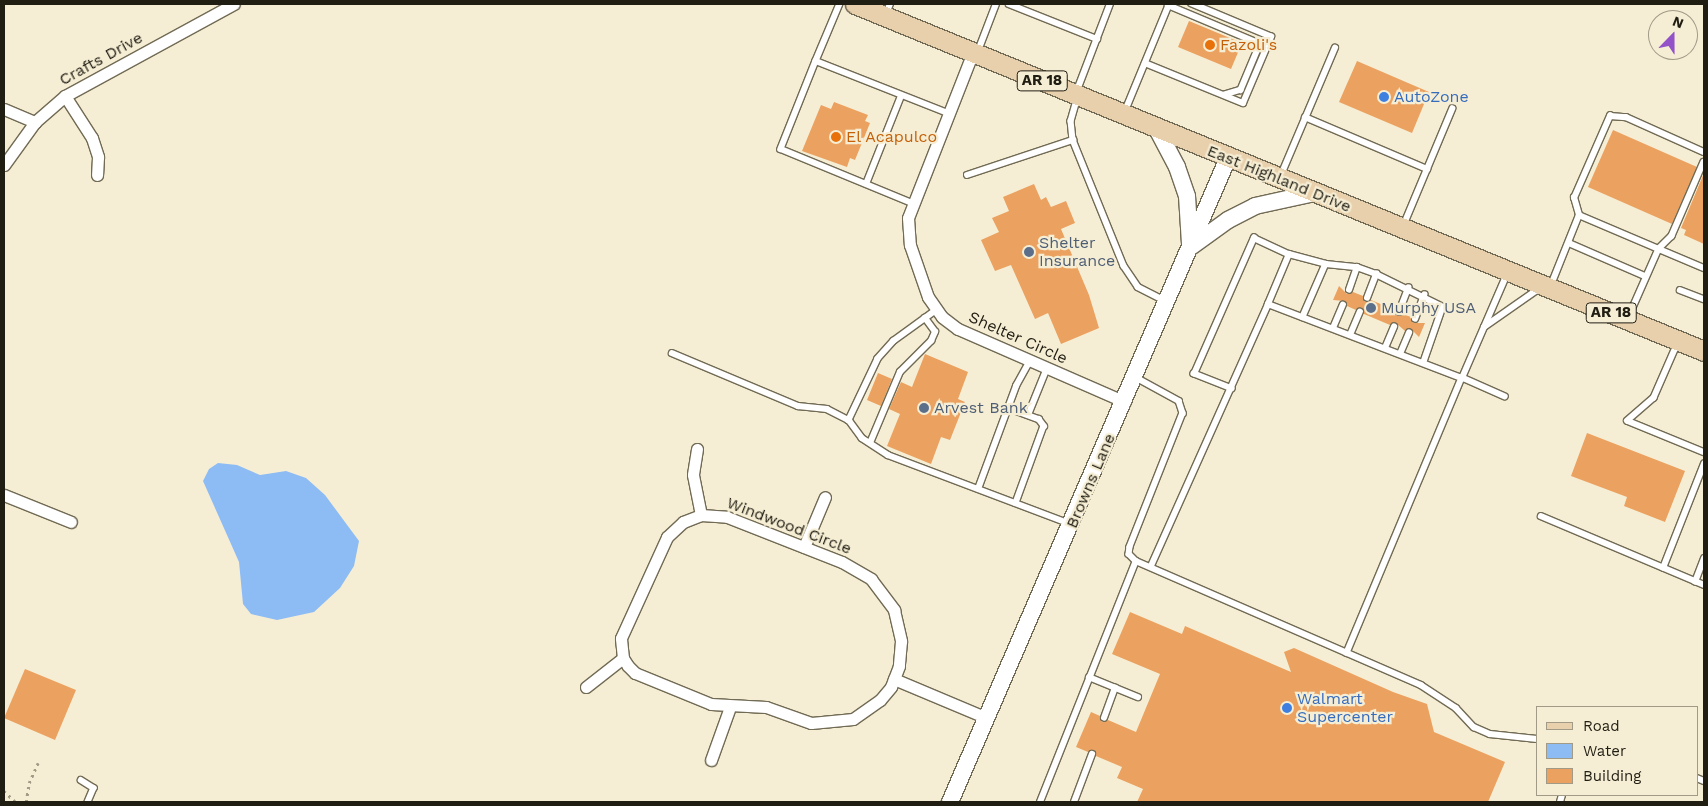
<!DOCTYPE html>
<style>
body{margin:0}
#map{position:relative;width:1708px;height:806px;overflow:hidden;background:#f6eed4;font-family:"Work Sans",sans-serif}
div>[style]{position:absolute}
.water>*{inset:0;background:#8dbcf5}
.building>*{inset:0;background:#eba15f}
.path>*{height:2.5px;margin-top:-1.25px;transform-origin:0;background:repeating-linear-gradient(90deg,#a19b87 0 2.5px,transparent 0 6.5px)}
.roads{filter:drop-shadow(1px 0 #716a54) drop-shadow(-1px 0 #716a54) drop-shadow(0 1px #716a54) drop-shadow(0 -1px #716a54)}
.lane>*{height:5.5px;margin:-2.75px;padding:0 2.75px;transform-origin:2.75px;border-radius:2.75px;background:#fff}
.street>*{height:11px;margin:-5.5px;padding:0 5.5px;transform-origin:5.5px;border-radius:5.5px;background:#fff}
.secondary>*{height:16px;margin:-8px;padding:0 8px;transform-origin:8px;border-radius:8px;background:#fff}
.primary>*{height:19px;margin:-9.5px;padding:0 9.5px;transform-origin:9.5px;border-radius:9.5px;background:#e9d0ac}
.dots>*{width:14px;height:14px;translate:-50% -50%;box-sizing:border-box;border:2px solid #f6eed4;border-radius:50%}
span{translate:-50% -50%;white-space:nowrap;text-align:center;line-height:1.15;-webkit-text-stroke:4.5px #f6eed4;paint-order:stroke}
.shield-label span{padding:1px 4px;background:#f6eed4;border:1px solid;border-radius:4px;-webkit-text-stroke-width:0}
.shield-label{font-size:15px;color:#201d13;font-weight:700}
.food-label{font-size:16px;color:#c56008}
.left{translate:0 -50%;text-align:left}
.street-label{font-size:16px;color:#201d13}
.shop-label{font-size:16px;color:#366cbe}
.service-label{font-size:16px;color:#4e5e75}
.frame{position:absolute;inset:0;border:5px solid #201d13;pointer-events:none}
.legend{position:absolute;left:1536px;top:706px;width:162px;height:90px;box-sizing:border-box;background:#f6eed4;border:1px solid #a09a87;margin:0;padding:6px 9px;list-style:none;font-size:15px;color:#201d13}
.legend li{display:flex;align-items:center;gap:10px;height:25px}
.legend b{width:25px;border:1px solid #a09a87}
.north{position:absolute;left:1648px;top:10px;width:50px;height:50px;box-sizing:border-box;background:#f6eed4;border:1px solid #a09a87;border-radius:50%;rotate:22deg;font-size:14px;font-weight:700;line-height:20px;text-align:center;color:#201d13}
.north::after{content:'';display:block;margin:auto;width:18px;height:22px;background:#9352c7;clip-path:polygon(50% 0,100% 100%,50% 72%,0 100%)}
</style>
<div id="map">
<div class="water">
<i style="clip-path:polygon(218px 463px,237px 465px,260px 475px,286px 471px,306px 478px,325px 495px,359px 541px,354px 566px,340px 588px,314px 612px,277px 620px,251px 614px,243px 604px,239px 562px,203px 481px,209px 469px)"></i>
</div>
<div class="building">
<i style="clip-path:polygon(1189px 21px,1242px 43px,1231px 69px,1178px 47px)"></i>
<i style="clip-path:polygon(1357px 61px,1429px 92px,1412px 133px,1339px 102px)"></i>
<i style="clip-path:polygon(834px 102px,868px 115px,865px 121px,870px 123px,855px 160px,850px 158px,847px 167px,802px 151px,821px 105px,831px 109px)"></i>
<i style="clip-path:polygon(1613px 130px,1697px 167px,1672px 224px,1588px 187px)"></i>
<i style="clip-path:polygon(1704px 173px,1704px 244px,1684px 235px,1686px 230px,1681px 228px)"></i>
<i style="clip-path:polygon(1034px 184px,1041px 200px,1046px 197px,1051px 207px,1066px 201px,1075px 223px,1061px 229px,1089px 295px,1099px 328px,1061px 344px,1048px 313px,1035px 319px,1011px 265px,995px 271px,981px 240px,999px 232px,992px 218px,1009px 211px,1003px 197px)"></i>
<i style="clip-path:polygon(1339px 286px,1347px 294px,1353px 292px,1363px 296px,1365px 302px,1371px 300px,1395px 310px,1397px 316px,1403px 314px,1411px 317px,1413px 323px,1425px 323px,1419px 337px,1411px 329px,1405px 331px,1396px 323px,1390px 325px,1364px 314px,1361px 308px,1356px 310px,1347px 306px,1344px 301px,1333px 300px)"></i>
<i style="clip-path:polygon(925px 354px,968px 372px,958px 399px,965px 402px,950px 440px,941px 437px,931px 464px,887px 446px,900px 414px,889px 409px,901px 382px,912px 387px)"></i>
<i style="clip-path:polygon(878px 373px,892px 379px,881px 406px,867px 400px)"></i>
<i style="clip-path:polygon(1587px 433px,1685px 471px,1665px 522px,1624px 506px,1627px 497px,1571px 476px)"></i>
<i style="clip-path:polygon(1130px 612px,1182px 634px,1185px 626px,1291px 672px,1284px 652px,1294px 648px,1393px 692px,1427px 704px,1434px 732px,1505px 762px,1488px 802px,1137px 802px,1143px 789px,1117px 778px,1122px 767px,1096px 756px,1094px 750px,1088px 752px,1076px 747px,1091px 712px,1100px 716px,1102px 722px,1108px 720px,1136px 732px,1160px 674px,1112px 654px)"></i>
<i style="clip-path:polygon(25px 669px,76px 690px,55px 740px,4px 718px)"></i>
</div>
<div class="path">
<i style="left:4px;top:791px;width:16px;rotate:43deg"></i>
<i style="left:26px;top:802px;width:19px;rotate:-81deg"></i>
<i style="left:29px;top:783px;width:22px;rotate:-66deg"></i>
</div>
<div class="roads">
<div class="lane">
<i style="left:840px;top:4px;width:62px;rotate:112.8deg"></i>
<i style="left:816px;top:61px;width:142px;rotate:21.5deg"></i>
<i style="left:1009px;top:4px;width:95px;rotate:21.7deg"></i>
<i style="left:1168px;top:5px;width:95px;rotate:22.8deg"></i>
<i style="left:1256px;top:42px;width:6px;rotate:59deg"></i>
<i style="left:1259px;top:47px;width:47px;rotate:112.7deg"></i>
<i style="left:1241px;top:90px;width:17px;rotate:163deg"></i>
<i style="left:886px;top:14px;width:11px;rotate:-68deg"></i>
<i style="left:978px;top:51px;width:50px;rotate:-69deg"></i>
<i style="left:816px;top:61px;width:95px;rotate:111.7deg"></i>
<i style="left:781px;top:149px;width:142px;rotate:22.4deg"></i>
<i style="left:1145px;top:63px;width:106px;rotate:22.2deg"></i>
<i style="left:1243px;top:103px;width:72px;rotate:-67deg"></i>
<i style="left:1271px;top:37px;width:86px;rotate:-157.3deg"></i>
<i style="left:1076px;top:93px;width:95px;rotate:-69.1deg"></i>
<i style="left:1078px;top:97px;width:25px;rotate:106deg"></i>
<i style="left:1071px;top:121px;width:19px;rotate:84deg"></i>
<i style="left:1073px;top:140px;width:136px;rotate:68deg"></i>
<i style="left:1124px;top:266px;width:25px;rotate:56deg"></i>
<i style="left:1138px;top:287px;width:31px;rotate:27deg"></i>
<i style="left:1125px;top:111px;width:116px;rotate:-67.6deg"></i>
<i style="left:1305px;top:117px;width:133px;rotate:23.1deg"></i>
<i style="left:1704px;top:162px;width:81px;rotate:113.4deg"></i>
<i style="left:1672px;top:236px;width:18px;rotate:135deg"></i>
<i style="left:1659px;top:249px;width:49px;rotate:22.9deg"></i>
<i style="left:967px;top:175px;width:112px;rotate:-18.3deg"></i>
<i style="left:1281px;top:175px;width:138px;rotate:-67deg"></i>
<i style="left:866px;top:184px;width:95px;rotate:-68.3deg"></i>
<i style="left:1579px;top:215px;width:18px;rotate:-106deg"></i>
<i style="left:1574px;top:198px;width:90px;rotate:-66.3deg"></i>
<i style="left:1610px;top:116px;width:16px;rotate:4deg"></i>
<i style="left:1626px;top:117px;width:85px;rotate:24.2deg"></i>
<i style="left:1404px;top:224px;width:125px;rotate:-67.3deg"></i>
<i style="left:1569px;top:243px;width:83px;rotate:23.5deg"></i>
<i style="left:1326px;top:264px;width:31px;rotate:6deg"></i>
<i style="left:1357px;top:267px;width:20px;rotate:20deg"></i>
<i style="left:1376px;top:274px;width:75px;rotate:26.2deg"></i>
<i style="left:1443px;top:307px;width:58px;rotate:109.1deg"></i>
<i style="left:1551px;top:285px;width:75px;rotate:-68.2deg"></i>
<i style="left:1579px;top:215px;width:87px;rotate:23deg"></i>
<i style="left:1659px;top:249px;width:74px;rotate:113.8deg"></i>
<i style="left:1349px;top:290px;width:24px;rotate:-71deg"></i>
<i style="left:1680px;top:290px;width:26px;rotate:21deg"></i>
<i style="left:1367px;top:298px;width:26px;rotate:-69deg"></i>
<i style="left:1268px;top:304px;width:54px;rotate:-67.2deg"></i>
<i style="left:937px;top:310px;width:53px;rotate:144.2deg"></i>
<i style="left:894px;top:341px;width:24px;rotate:132deg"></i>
<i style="left:878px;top:359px;width:68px;rotate:115.4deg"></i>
<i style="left:849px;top:420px;width:22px;rotate:54deg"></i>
<i style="left:862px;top:438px;width:31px;rotate:33deg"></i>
<i style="left:888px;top:455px;width:192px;rotate:20.7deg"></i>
<i style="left:1399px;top:312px;width:26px;rotate:-69deg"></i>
<i style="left:1415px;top:319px;width:26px;rotate:-69deg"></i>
<i style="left:1484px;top:327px;width:68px;rotate:-34.9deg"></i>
<i style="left:1333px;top:328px;width:25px;rotate:-67deg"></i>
<i style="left:1350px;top:335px;width:25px;rotate:-67deg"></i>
<i style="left:1678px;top:343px;width:60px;rotate:113.6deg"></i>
<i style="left:1654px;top:398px;width:35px;rotate:139deg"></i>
<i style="left:1628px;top:421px;width:82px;rotate:22.2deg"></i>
<i style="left:1385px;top:348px;width:23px;rotate:-67deg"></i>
<i style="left:672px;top:353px;width:137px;rotate:22.8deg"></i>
<i style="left:798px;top:406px;width:29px;rotate:6deg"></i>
<i style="left:827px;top:409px;width:25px;rotate:27deg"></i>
<i style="left:1400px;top:354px;width:23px;rotate:-67deg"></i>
<i style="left:1135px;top:377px;width:50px;rotate:28.6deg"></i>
<i style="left:1179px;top:401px;width:13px;rotate:72deg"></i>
<i style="left:1183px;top:413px;width:144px;rotate:111.6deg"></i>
<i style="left:1130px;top:547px;width:7px;rotate:98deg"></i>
<i style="left:1129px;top:554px;width:10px;rotate:45deg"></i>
<i style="left:1136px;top:561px;width:311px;rotate:23.5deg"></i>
<i style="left:1421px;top:685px;width:42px;rotate:33.3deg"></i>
<i style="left:1456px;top:708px;width:26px;rotate:47deg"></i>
<i style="left:1474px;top:727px;width:17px;rotate:24deg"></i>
<i style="left:1490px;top:734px;width:47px;rotate:6.1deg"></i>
<i style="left:1232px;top:389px;width:41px;rotate:-158.5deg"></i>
<i style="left:1194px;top:374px;width:149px;rotate:-66.2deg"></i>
<i style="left:1254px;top:238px;width:38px;rotate:25deg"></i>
<i style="left:1289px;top:254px;width:38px;rotate:15deg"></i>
<i style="left:1326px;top:264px;width:58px;rotate:113.5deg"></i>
<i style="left:1505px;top:397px;width:47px;rotate:-156.2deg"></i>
<i style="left:1462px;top:378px;width:113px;rotate:-66.6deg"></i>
<i style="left:1008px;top:408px;width:33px;rotate:20deg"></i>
<i style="left:1039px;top:419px;width:9px;rotate:54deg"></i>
<i style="left:1044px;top:426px;width:82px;rotate:110deg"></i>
<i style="left:1028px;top:415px;width:51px;rotate:-68deg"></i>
<i style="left:870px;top:443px;width:77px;rotate:-67.1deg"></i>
<i style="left:900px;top:372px;width:44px;rotate:-45deg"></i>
<i style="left:931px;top:341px;width:10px;rotate:-66deg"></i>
<i style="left:935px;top:332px;width:17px;rotate:-126deg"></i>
<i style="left:978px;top:489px;width:110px;rotate:-69.7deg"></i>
<i style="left:1016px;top:386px;width:29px;rotate:-61deg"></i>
<i style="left:1541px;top:516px;width:177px;rotate:22.9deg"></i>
<i style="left:1151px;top:566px;width:287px;rotate:-65.9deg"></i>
<i style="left:1268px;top:304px;width:208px;rotate:20.9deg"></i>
<i style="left:1462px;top:378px;width:298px;rotate:112.7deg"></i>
<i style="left:1663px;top:568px;width:112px;rotate:-68.5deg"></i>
<i style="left:1695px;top:582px;width:25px;rotate:-69deg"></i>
<i style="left:1089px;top:677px;width:53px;rotate:22.2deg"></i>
<i style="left:1104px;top:718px;width:32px;rotate:-70deg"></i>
<i style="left:1697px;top:778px;width:8px;rotate:23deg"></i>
<i style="left:81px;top:780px;width:15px;rotate:32deg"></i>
<i style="left:94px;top:788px;width:15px;rotate:113deg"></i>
<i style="left:1040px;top:802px;width:259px;rotate:-68.3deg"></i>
<i style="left:1074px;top:802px;width:51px;rotate:-69.4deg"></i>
<i style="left:1560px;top:802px;width:7px;rotate:-74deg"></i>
</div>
<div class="street">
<i style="left:973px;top:52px;width:178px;rotate:111.4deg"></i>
<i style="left:908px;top:218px;width:27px;rotate:86deg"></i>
<i style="left:910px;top:245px;width:55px;rotate:70.9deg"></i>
<i style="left:928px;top:297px;width:24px;rotate:55deg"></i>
<i style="left:942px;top:317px;width:20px;rotate:37deg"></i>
<i style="left:958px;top:329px;width:182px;rotate:23.6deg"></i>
<i style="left:65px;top:96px;width:50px;rotate:57.3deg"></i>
<i style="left:92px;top:138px;width:20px;rotate:72deg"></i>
<i style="left:98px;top:157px;width:18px;rotate:93deg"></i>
<i style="left:4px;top:109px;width:34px;rotate:23deg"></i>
<i style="left:4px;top:165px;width:53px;rotate:-54.2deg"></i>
<i style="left:35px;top:122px;width:40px;rotate:-41deg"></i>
<i style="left:65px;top:96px;width:192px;rotate:-28.6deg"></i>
<i style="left:697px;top:449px;width:26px;rotate:99deg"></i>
<i style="left:693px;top:475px;width:41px;rotate:78.7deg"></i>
<i style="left:4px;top:495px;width:72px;rotate:21.9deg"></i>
<i style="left:701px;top:515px;width:26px;rotate:4deg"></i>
<i style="left:727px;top:517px;width:123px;rotate:21.4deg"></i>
<i style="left:842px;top:562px;width:34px;rotate:30deg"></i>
<i style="left:871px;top:579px;width:39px;rotate:53deg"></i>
<i style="left:894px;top:610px;width:32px;rotate:77deg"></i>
<i style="left:901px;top:641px;width:25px;rotate:95deg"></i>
<i style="left:899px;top:666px;width:22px;rotate:111deg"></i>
<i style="left:891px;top:687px;width:17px;rotate:130deg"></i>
<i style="left:880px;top:700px;width:33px;rotate:145deg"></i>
<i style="left:853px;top:719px;width:42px;rotate:174.6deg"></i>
<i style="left:811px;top:723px;width:48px;rotate:-160.4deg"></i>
<i style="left:766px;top:707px;width:55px;rotate:-176.9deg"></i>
<i style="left:711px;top:704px;width:82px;rotate:-157.8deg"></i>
<i style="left:635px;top:673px;width:10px;rotate:-135deg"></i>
<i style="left:628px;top:666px;width:9px;rotate:-122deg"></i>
<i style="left:623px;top:658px;width:20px;rotate:-96deg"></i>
<i style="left:621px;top:638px;width:111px;rotate:-65.5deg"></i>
<i style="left:667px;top:537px;width:22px;rotate:-43deg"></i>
<i style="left:683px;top:522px;width:19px;rotate:-21deg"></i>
<i style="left:804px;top:547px;width:54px;rotate:-67.2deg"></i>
<i style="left:894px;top:679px;width:101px;rotate:22.8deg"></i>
<i style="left:586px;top:687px;width:47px;rotate:-38.1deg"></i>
<i style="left:711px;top:760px;width:56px;rotate:-70.3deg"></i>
</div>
<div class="secondary">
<i style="left:1157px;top:129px;width:43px;rotate:62.2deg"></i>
<i style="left:1177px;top:167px;width:31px;rotate:71deg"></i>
<i style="left:1187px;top:196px;width:48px;rotate:86.4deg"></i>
<i style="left:1192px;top:246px;width:44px;rotate:-35.8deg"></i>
<i style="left:1228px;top:220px;width:30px;rotate:-27deg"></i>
<i style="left:1255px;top:206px;width:60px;rotate:-12.4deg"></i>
<i style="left:950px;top:802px;width:701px;rotate:-66.65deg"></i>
</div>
<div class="primary">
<i style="left:855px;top:4px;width:917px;rotate:22.23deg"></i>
</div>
</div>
<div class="dots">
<i style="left:1210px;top:45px;background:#e8710a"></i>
<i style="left:1384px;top:97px;background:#3f7fe0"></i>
<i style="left:836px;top:137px;background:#e8710a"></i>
<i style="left:1029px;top:252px;background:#5c6f8a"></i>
<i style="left:1371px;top:308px;background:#5c6f8a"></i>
<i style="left:924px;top:408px;background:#5c6f8a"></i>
<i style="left:1287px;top:708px;background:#3f7fe0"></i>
</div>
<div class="shield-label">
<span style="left:1042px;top:81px">AR 18</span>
<span style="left:1611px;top:313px">AR 18</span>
</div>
<div class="food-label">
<span class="left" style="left:1220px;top:45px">Fazoli's</span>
<span class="left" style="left:846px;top:137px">El Acapulco</span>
</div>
<div class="street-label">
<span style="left:101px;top:59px;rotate:-29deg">Crafts Drive</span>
<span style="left:1279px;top:179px;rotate:22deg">East Highland Drive</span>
<span style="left:1018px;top:338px;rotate:24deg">Shelter Circle</span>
<span style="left:1091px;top:481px;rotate:-67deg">Browns Lane</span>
<span style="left:789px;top:526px;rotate:21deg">Windwood Circle</span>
</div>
<div class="shop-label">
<span class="left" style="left:1394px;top:97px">AutoZone</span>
<span class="left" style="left:1297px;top:708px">Walmart<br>Supercenter</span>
</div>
<div class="service-label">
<span class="left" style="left:1039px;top:252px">Shelter<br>Insurance</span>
<span class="left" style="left:1381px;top:308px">Murphy USA</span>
<span class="left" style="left:934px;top:408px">Arvest Bank</span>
</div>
<div class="frame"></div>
<ul class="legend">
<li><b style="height:6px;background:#e9d0ac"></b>Road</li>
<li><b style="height:14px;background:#8dbcf5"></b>Water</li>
<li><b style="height:14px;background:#eba15f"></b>Building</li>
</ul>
<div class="north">N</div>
</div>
